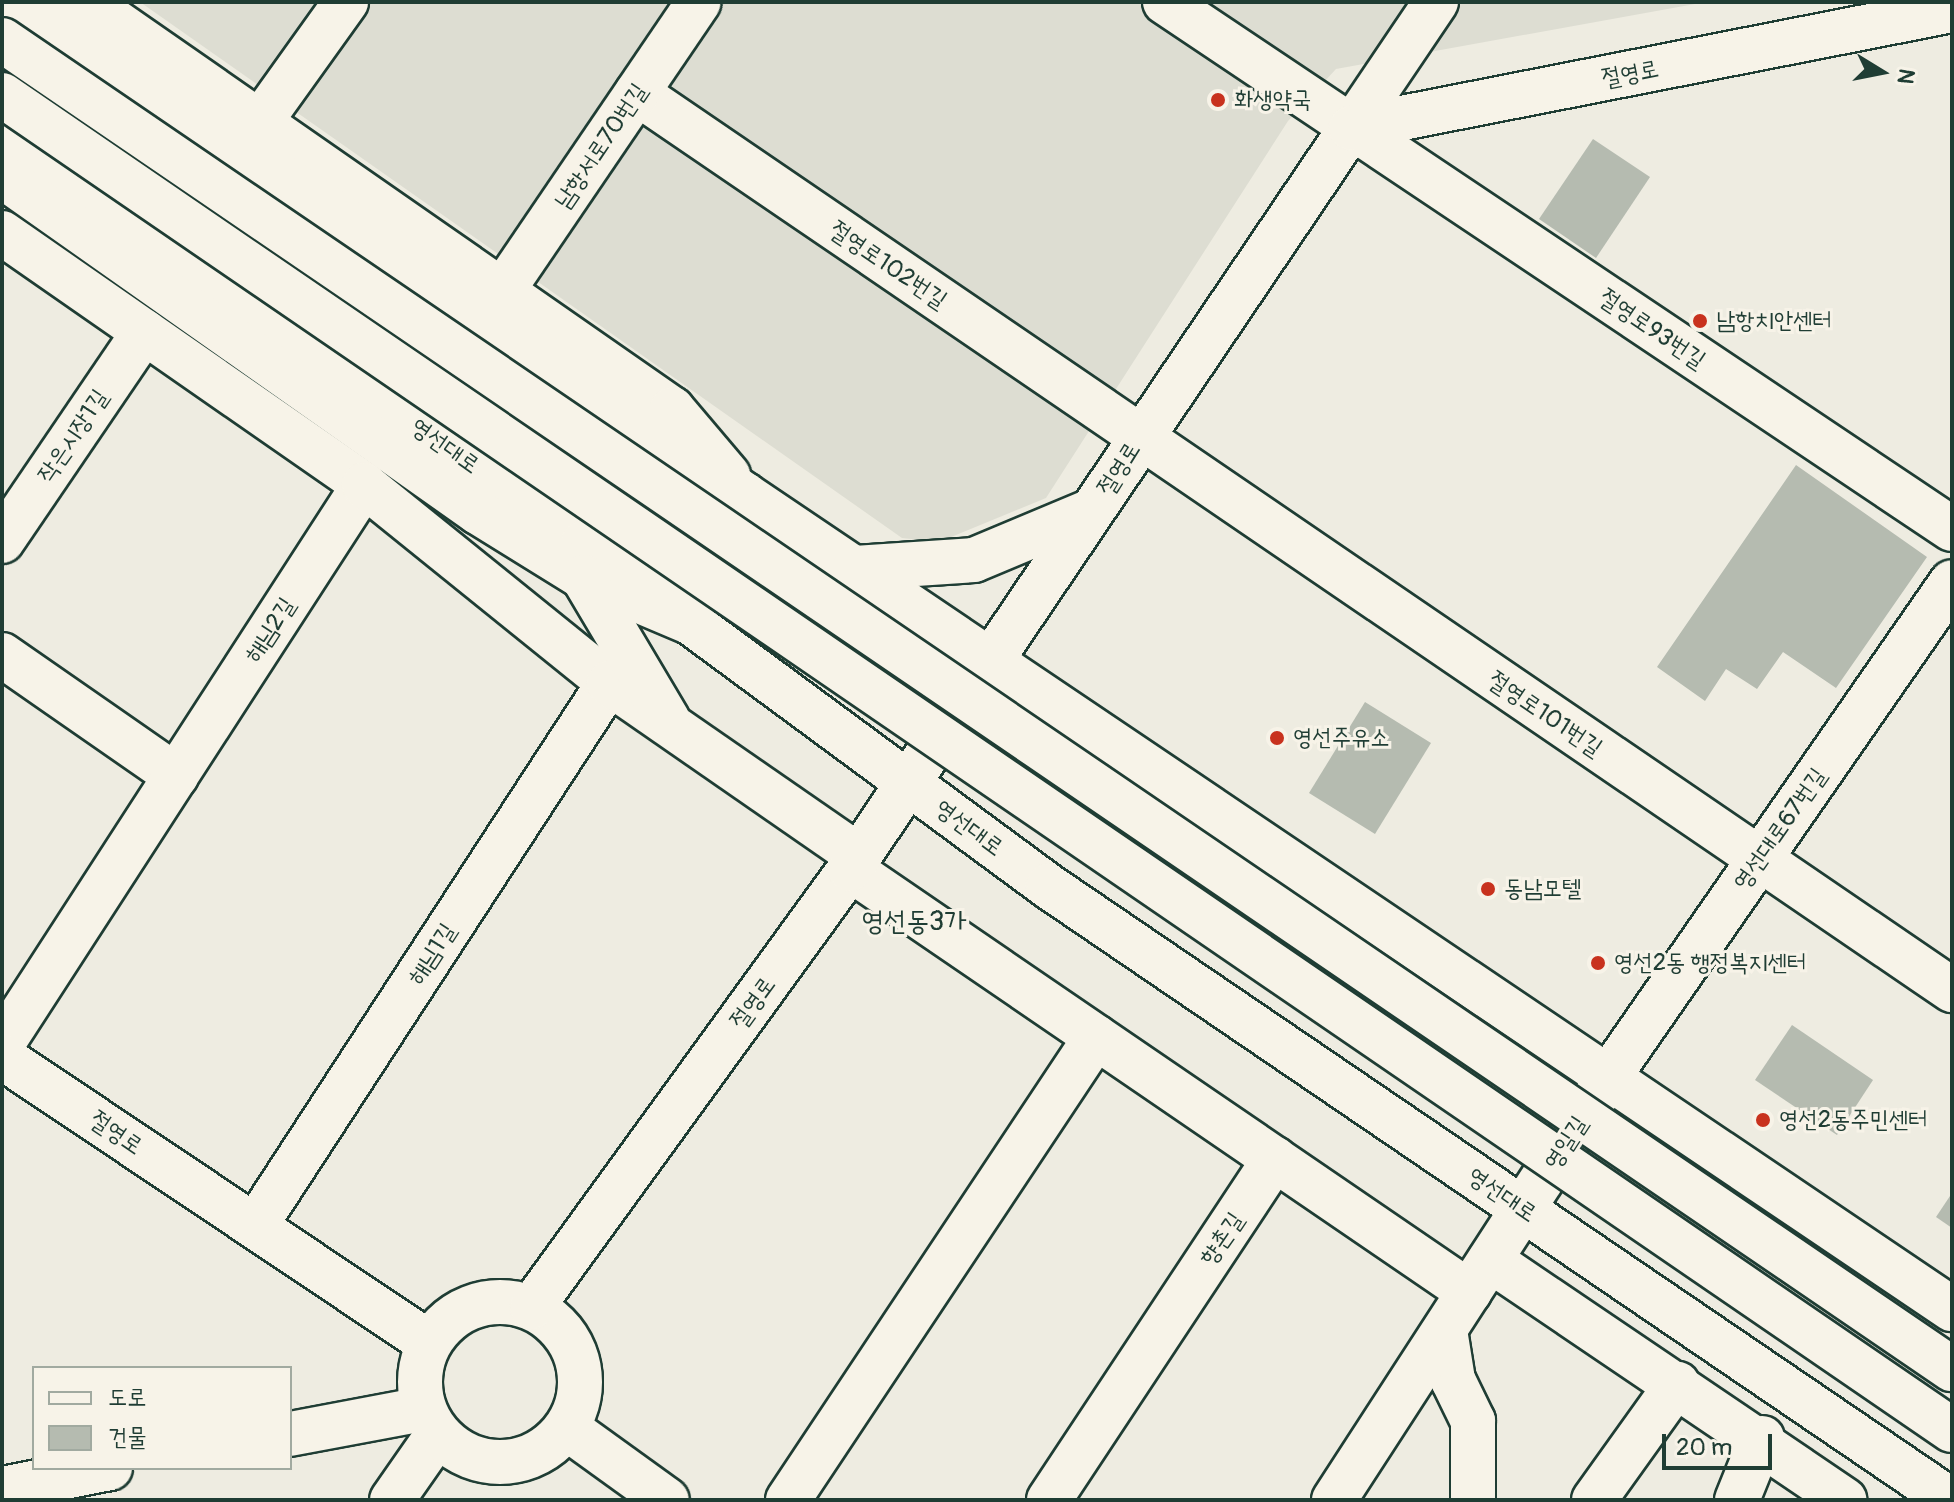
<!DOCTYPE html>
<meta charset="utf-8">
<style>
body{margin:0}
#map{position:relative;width:1954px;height:1502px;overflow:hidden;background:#eeece1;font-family:Pangolin,"Poor Story",sans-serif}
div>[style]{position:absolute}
.built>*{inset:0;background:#ddddd2}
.building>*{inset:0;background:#b5bbb0}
.roads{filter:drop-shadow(2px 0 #1f3d34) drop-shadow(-2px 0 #1f3d34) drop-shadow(0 2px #1f3d34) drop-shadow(0 -2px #1f3d34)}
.minor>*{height:44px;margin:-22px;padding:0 22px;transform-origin:22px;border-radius:22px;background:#f7f3e8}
.major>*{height:44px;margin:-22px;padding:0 22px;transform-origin:22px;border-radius:22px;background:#f7f3e8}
.major>.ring{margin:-22px;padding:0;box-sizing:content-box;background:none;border:44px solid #f7f3e8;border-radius:50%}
.highway>*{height:44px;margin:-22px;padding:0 22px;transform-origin:22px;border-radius:22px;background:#f7f3e8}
.bridges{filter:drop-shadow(2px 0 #1f3d34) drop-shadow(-2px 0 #1f3d34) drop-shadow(0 2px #1f3d34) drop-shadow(0 -2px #1f3d34)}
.highway-bridge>*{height:44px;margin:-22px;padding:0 22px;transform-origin:22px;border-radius:22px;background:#f7f3e8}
.dots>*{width:22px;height:22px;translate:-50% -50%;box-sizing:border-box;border:4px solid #f7f3e8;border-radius:50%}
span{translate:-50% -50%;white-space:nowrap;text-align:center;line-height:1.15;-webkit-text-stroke:6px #f7f3e8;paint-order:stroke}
.street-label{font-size:24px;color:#1f3d34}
.poi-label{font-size:24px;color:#1f3d34}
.left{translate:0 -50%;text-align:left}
.quarter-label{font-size:28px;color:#1f3d34}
.frame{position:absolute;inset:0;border:4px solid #1f3d34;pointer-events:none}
.legend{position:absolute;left:32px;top:1366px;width:260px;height:104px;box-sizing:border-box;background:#f7f3e8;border:2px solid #a1aaa0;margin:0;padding:10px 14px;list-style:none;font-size:24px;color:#1f3d34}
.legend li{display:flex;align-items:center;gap:16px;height:40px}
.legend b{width:40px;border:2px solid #a1aaa0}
.north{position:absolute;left:1842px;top:32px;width:80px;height:80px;-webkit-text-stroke:6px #f7f3e8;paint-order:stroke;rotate:100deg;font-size:22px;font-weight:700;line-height:32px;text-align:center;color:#1f3d34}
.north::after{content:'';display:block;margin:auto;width:28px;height:36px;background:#1f3d34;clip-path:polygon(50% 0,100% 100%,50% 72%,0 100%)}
.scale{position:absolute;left:1662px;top:1434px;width:110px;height:36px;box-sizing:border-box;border:4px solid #1f3d34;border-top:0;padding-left:10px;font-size:24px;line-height:28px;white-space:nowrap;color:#1f3d34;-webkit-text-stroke:6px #f7f3e8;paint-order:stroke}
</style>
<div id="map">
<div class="built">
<i style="clip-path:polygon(140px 2px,1706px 2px,1336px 69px,1288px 121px,1046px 498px,939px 542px,902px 538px)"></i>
</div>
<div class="building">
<i style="clip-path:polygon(1593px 139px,1650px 177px,1596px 258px,1539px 219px)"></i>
<i style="clip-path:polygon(1796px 465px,1927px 557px,1836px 688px,1783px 652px,1757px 689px,1726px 669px,1705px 701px,1657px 667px)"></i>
<i style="clip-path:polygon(1365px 702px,1431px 743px,1375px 834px,1309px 793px)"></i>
<i style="clip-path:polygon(1792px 1025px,1873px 1080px,1837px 1135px,1755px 1080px)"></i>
<i style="clip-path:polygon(1952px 1193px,1952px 1228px,1936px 1217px)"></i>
</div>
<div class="roads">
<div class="minor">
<i style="left:1165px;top:2px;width:947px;rotate:33.81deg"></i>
<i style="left:637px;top:93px;width:1592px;rotate:34.3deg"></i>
<i style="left:1351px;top:128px;width:152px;rotate:-56deg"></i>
<i style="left:503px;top:290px;width:348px;rotate:-55.8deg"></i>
<i style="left:2px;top:541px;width:253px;rotate:-55.8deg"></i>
<i style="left:2px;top:655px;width:212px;rotate:34.8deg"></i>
<i style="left:850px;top:869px;width:750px;rotate:34.35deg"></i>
<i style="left:2px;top:1044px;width:666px;rotate:-57.07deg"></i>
<i style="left:255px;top:1226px;width:648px;rotate:-56.9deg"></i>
<i style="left:1490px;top:1260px;width:428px;rotate:34.1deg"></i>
<i style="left:1445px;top:1330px;width:51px;rotate:80.9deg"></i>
<i style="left:1453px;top:1380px;width:46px;rotate:64deg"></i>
<i style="left:1473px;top:1421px;width:79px;rotate:90deg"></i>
<i style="left:567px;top:1428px;width:123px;rotate:35.8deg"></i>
<i style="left:290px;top:1434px;width:136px;rotate:-10.6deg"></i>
<i style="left:2px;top:1489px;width:110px;rotate:-11deg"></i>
<i style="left:392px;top:1500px;width:80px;rotate:-55.1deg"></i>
<i style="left:788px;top:1500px;width:556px;rotate:-56.37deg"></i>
<i style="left:1049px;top:1500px;width:409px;rotate:-56.5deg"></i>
<i style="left:1334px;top:1500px;width:505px;rotate:-57.03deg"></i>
<i style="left:1609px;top:1076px;width:601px;rotate:-55.23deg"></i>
<i style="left:1594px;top:1500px;width:143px;rotate:-54.4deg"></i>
<i style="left:1737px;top:1500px;width:67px;rotate:-68deg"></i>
</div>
<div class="major">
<i style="left:87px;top:2px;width:713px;rotate:34.83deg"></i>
<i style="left:672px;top:409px;width:87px;rotate:49.7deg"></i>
<i style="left:2px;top:10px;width:347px;rotate:34.8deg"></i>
<i style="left:260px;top:122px;width:148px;rotate:-54.4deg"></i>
<i style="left:2px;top:134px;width:711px;rotate:35.14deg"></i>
<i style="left:583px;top:543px;width:578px;rotate:36.41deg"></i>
<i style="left:1048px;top:886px;width:1091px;rotate:34.24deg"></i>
<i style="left:2px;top:233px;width:441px;rotate:34.8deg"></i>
<i style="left:364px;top:485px;width:315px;rotate:38.9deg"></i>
<i style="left:609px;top:683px;width:304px;rotate:34.7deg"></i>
<i style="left:710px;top:481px;width:38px;rotate:22deg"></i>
<i style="left:745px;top:495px;width:1456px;rotate:34deg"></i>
<i style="left:855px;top:568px;width:119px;rotate:-3.8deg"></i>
<i style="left:974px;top:560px;width:125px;rotate:-22.7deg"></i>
<i style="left:2px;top:1057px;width:514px;rotate:33.81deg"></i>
<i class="ring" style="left:420px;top:1302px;width:116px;height:116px"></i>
<i style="left:532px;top:1307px;width:541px;rotate:-54.02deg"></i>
<i style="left:850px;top:869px;width:894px;rotate:-55.94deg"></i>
<i style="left:1351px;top:128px;width:612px;rotate:-11.11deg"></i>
</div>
<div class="highway">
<i style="left:28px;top:2px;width:870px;rotate:34.51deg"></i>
<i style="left:2px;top:176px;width:583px;rotate:35.22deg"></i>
<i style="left:478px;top:512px;width:123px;rotate:31.8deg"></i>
<i style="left:583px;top:577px;width:113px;rotate:22.9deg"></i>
<i style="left:583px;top:577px;width:166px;rotate:59.3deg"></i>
</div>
</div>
<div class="bridges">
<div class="highway-bridge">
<i style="left:2px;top:40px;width:2360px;rotate:34.28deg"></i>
<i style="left:2px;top:95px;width:2363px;rotate:34.4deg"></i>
</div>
</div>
<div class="dots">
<i style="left:1218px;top:100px;background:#c8321e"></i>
<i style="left:1700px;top:321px;background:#c8321e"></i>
<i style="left:1277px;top:738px;background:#c8321e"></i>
<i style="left:1488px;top:889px;background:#c8321e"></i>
<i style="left:1598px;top:963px;background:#c8321e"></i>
<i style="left:1763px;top:1120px;background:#c8321e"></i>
</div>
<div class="street-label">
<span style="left:1630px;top:74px;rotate:-11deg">절영로</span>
<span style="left:601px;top:146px;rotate:-56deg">남항서로70번길</span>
<span style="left:888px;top:265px;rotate:34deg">절영로102번길</span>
<span style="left:1652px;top:329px;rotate:34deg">절영로93번길</span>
<span style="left:73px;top:436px;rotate:-56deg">작은시장1길</span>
<span style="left:445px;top:446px;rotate:35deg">영선대로</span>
<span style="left:1119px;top:469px;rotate:-58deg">절영로</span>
<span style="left:270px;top:630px;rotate:-57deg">해님2길</span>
<span style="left:1545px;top:714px;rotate:34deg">절영로101번길</span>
<span style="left:969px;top:828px;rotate:36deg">영선대로</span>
<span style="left:1780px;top:829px;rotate:-55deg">영선대로67번길</span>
<span style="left:432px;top:954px;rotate:-57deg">해님1길</span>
<span style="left:753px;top:1003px;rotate:-54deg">절영로</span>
<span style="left:116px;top:1133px;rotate:34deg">절영로</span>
<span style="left:1566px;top:1143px;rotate:-57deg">영일길</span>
<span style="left:1502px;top:1195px;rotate:34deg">영선대로</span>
<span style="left:1222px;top:1239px;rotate:-56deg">향촌길</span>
</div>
<div class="poi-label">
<span class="left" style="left:1234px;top:100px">화생약국</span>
<span class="left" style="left:1716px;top:321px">남항치안센터</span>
<span class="left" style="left:1293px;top:738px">영선주유소</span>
<span class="left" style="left:1504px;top:889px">동남모텔</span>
<span class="left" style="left:1614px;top:963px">영선2동 행정복지센터</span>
<span class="left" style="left:1779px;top:1120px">영선2동주민센터</span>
</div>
<div class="quarter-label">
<span style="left:914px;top:922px">영선동3가</span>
</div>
<div class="frame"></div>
<ul class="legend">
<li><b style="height:10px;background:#f7f3e8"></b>도로</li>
<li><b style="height:22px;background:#b5bbb0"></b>건물</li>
</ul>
<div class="north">N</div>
<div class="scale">20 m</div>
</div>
